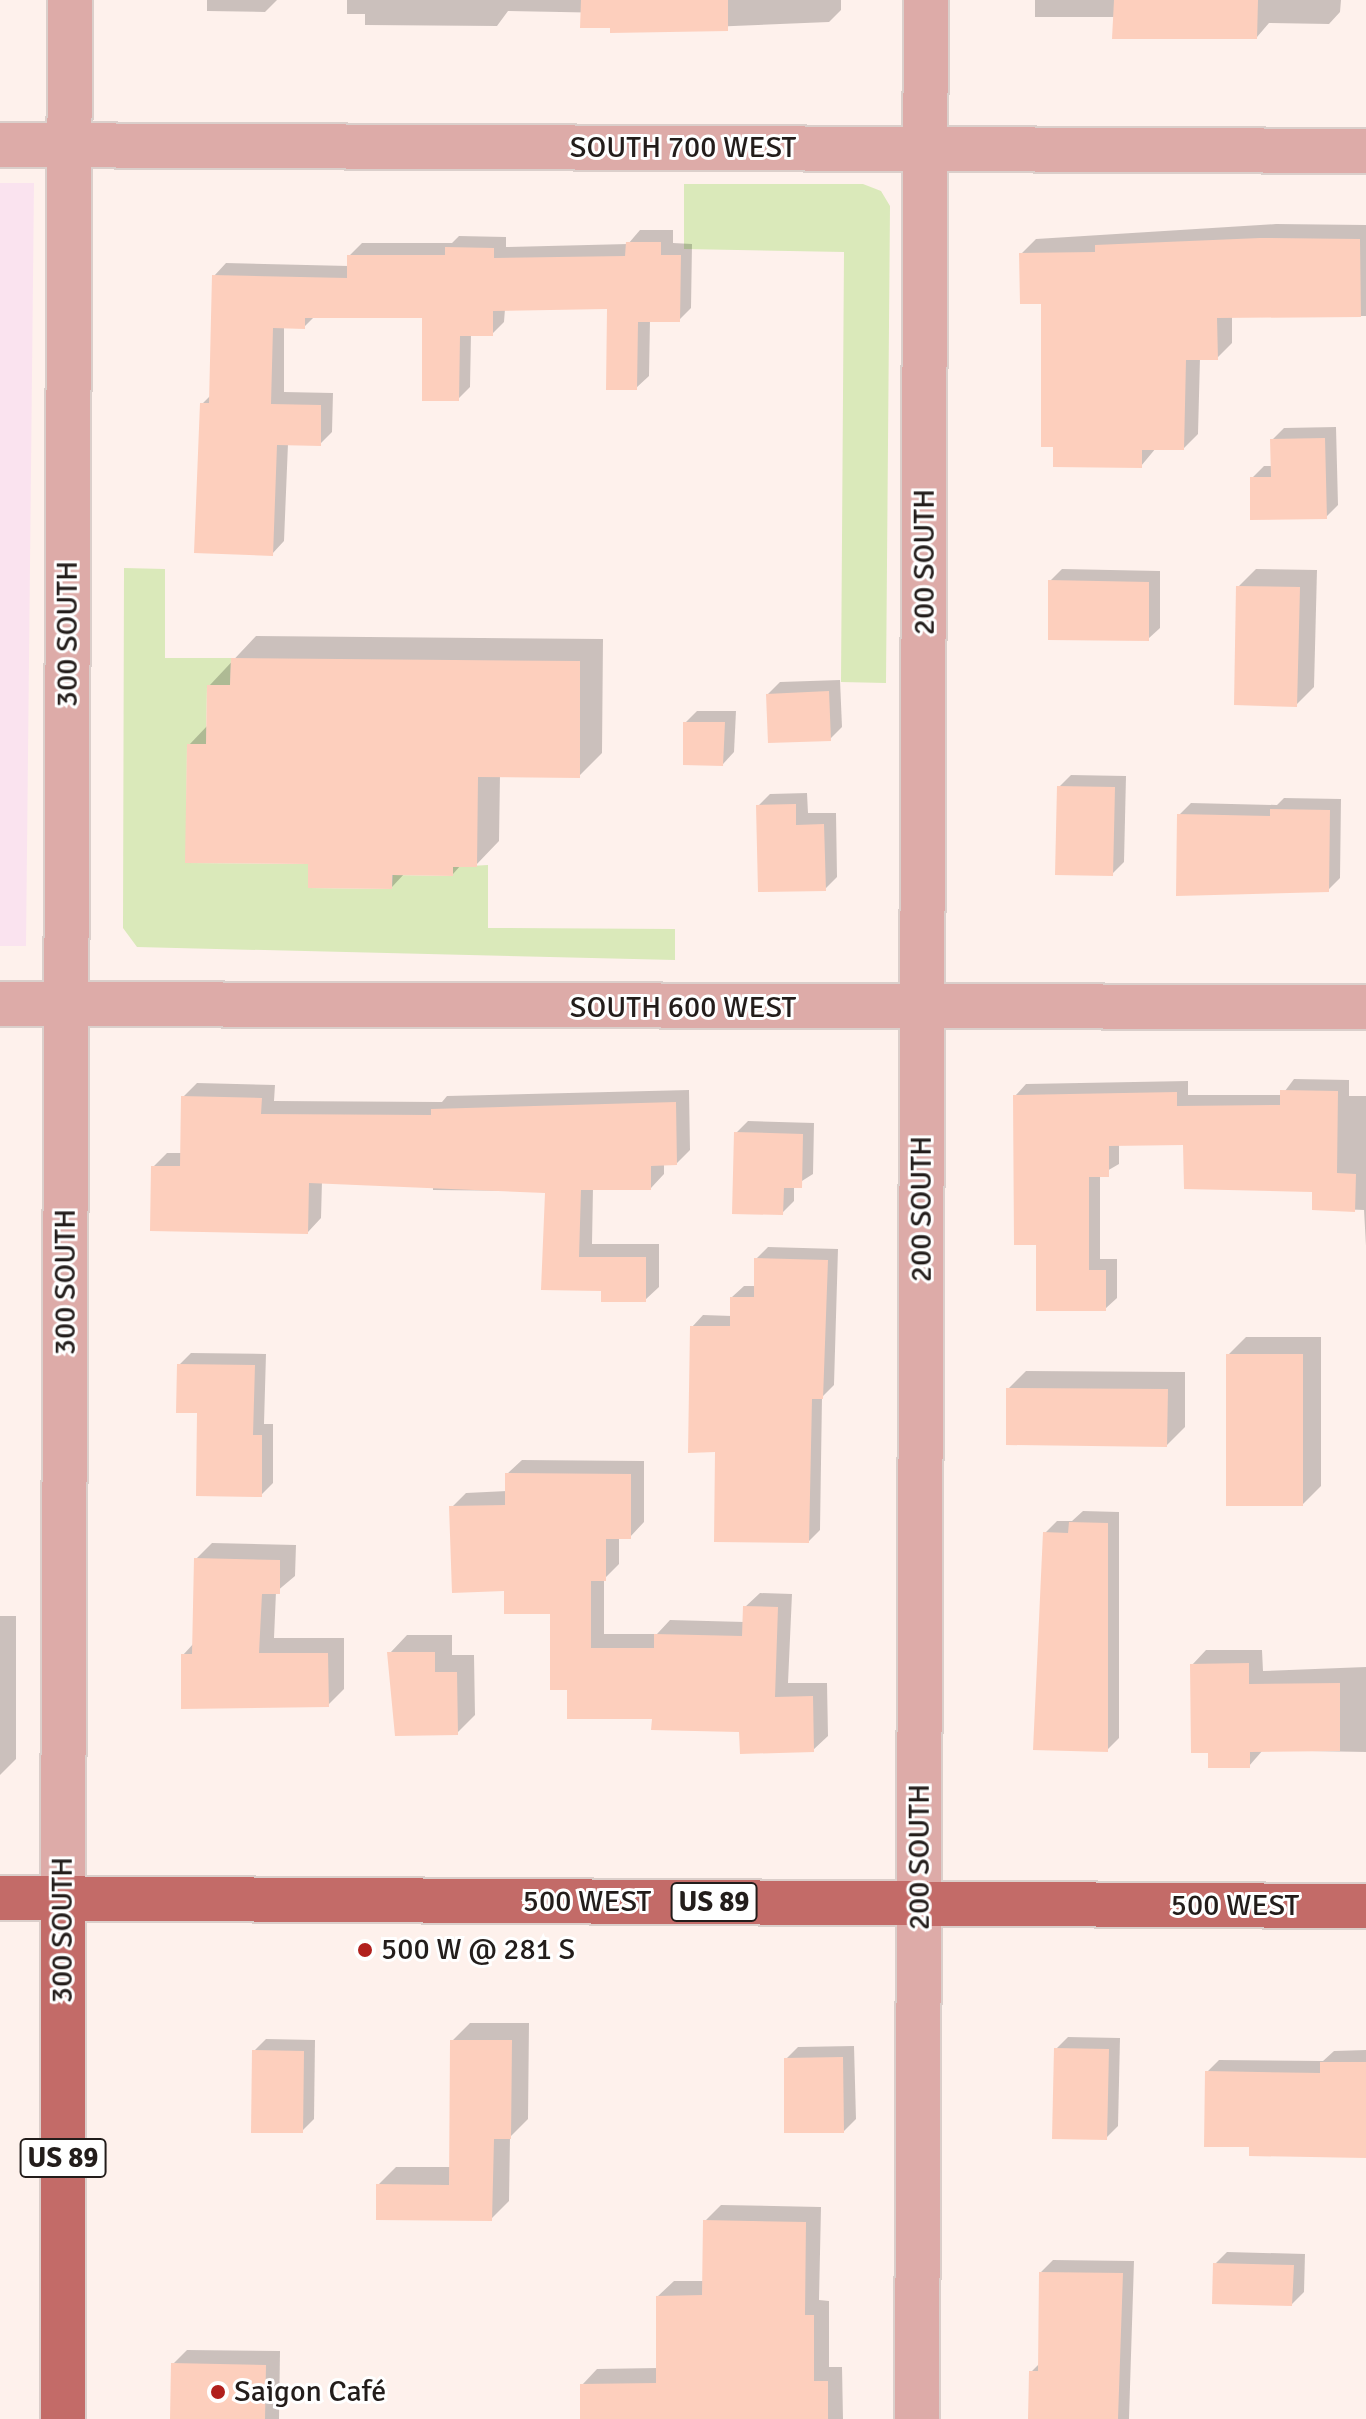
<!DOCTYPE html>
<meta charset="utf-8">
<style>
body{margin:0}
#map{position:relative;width:1366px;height:2419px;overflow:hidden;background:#fef1ec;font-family:Signika,sans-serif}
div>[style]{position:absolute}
.education>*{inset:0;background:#fae3ef}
.green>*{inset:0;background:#dae9ba}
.shadow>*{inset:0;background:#0003}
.building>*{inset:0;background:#fdcfbd}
.roads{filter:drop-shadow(2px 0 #dbcfcb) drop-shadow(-2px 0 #dbcfcb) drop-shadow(0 2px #dbcfcb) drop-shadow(0 -2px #dbcfcb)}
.minor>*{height:44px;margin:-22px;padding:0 22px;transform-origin:22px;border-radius:22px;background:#ddaba8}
.major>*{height:44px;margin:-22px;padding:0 22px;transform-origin:22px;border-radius:22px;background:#c36b68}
.dots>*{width:22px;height:22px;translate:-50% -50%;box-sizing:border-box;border:4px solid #fff;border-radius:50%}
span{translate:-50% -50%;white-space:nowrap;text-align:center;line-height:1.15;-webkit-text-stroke:6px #fff;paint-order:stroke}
.shield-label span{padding:2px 6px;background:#fff;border:2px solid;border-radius:6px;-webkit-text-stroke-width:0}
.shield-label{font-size:28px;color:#231d1b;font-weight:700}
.street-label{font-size:30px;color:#231d1b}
.poi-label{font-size:30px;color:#231d1b}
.left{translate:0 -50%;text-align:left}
</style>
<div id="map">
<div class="education">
<i style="clip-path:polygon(0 183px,34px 183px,26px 946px,0 946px)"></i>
</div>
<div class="green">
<i style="clip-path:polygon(684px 184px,863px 184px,881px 191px,890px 206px,886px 683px,841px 682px,844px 252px,684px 249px)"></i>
<i style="clip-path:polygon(124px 568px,165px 569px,165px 658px,231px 658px,230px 685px,207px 686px,206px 744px,187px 744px,186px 863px,308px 864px,309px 888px,392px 889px,393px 875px,453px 876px,453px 867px,488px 865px,488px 928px,675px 929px,675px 960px,137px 947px,123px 928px)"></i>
</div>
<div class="shadow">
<i style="clip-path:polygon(207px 0,277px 0,265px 12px,207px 11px)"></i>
<i style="clip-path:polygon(347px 0,841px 0,841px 10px,829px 22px,612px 31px,612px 13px,508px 11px,497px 26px,365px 25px,365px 14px,347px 14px)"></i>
<i style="clip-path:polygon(1035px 0,1341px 0,1340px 12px,1329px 24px,1269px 23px,1257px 37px,1115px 17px,1035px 17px)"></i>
<i style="clip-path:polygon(1276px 224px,1366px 225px,1366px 316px,1232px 316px,1232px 343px,1217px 358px,1200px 358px,1198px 434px,1184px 448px,1156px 448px,1141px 466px,1043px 302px,1021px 254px,1036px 239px)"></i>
<i style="clip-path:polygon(640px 230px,673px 230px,673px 243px,692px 244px,691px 308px,679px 320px,650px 320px,649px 376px,636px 388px,609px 307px,505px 309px,504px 322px,492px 334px,471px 334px,470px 387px,458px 399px,424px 316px,315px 316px,304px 327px,284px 326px,284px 392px,333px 393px,332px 432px,320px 444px,288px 444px,284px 541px,272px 554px,202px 404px,211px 395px,214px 276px,226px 263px,349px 266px,349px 256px,362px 243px,452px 243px,459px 236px,506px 237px,506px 247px,628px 244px)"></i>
<i style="clip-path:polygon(1336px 427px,1338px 505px,1326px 517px,1252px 478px,1264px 466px,1273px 466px,1272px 440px,1284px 428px)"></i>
<i style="clip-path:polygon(1062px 569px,1160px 571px,1160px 628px,1148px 639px,1050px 581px)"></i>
<i style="clip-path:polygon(1256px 569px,1317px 570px,1314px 687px,1296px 705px,1238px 587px)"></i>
<i style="clip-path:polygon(256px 636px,603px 639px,602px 753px,579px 776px,500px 775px,499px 841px,476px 865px,461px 865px,453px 874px,405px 873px,392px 887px,310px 862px,189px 745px,208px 725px,209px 686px)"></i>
<i style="clip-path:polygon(840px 680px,842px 727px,830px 739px,768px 694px,780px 682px)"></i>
<i style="clip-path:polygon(697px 711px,736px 711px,734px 752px,723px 764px,685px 723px)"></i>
<i style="clip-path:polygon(1071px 775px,1126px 776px,1124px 862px,1112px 874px,1059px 787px)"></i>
<i style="clip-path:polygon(807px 793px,808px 813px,836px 813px,837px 877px,825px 889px,758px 806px,770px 794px)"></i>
<i style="clip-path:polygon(1284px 798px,1341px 799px,1340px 878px,1328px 890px,1179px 815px,1191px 803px,1277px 805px)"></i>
<i style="clip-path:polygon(1294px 1079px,1349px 1080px,1349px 1096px,1366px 1096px,1366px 1246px,1364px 1210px,1314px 1208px,1315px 1190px,1185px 1143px,1119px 1144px,1119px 1164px,1100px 1175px,1100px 1259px,1117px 1259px,1117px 1298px,1105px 1309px,1038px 1243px,1015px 1096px,1026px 1084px,1188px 1081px,1188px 1095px,1282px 1095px)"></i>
<i style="clip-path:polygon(197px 1083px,275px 1085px,274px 1101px,442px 1102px,447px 1096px,689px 1090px,690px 1150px,676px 1164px,664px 1164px,664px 1174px,651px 1188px,593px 1188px,592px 1244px,659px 1244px,659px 1287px,645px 1300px,603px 1289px,543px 1288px,547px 1191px,433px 1190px,433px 1183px,322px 1181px,321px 1218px,308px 1232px,153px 1167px,167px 1153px,182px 1153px,183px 1097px)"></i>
<i style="clip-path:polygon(748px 1121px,814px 1123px,813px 1174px,794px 1186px,794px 1201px,782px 1213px,736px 1133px)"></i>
<i style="clip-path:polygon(768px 1247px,838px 1249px,834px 1385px,822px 1397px,820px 1530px,809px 1541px,717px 1450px,692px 1327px,703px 1315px,732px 1316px,732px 1297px,744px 1286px,756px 1286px,756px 1259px)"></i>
<i style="clip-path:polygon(1246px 1337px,1321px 1337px,1321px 1486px,1303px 1504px,1228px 1355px)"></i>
<i style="clip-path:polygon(191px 1353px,266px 1354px,264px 1424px,273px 1424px,273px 1483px,261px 1495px,199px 1411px,179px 1365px)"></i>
<i style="clip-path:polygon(1026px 1371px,1185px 1372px,1185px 1427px,1167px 1445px,1008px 1389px)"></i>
<i style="clip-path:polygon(522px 1460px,644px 1461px,644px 1522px,630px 1537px,619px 1537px,619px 1564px,604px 1579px,604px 1634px,657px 1634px,670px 1620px,745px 1622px,745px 1607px,760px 1593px,792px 1594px,788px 1683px,827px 1683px,828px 1736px,813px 1750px,741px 1730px,654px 1717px,569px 1688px,552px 1612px,506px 1589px,452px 1507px,466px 1493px,507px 1491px,507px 1474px)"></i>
<i style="clip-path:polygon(1083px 1511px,1119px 1512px,1119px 1738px,1107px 1750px,1045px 1533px,1057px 1521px,1072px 1521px)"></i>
<i style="clip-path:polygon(212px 1543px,296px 1545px,295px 1576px,276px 1592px,274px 1638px,344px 1638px,344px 1689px,328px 1705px,183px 1655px,194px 1643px,196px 1559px)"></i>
<i style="clip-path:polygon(0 1616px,16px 1616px,16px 1759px,0 1775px)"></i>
<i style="clip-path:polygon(407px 1635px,452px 1635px,452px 1655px,474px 1655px,475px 1715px,457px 1733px,390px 1653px)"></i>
<i style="clip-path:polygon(1206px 1650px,1262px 1650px,1263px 1671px,1366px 1667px,1366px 1752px,1263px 1750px,1249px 1766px,1210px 1751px,1192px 1665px)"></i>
<i style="clip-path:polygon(470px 2023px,529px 2023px,528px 2119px,510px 2137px,509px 2201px,491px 2219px,378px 2185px,396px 2167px,451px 2167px,452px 2041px)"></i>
<i style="clip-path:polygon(1068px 2037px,1120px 2038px,1118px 2126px,1106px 2138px,1056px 2049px)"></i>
<i style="clip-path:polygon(266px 2039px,315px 2040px,314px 2119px,302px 2131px,254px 2051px)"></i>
<i style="clip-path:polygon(854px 2046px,856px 2119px,844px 2131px,786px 2059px,798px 2047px)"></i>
<i style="clip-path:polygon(1366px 2050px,1366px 2156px,1251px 2145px,1207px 2072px,1219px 2060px,1323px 2061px,1334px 2051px)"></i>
<i style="clip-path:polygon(721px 2205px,821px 2207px,819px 2300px,829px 2301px,829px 2367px,842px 2367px,843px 2419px,582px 2419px,582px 2385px,597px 2369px,658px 2368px,658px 2296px,674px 2281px,704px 2281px,705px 2221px)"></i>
<i style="clip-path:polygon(1227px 2252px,1305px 2254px,1304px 2292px,1292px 2304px,1215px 2264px)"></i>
<i style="clip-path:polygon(1053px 2260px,1134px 2261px,1129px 2419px,1030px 2419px,1031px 2372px,1040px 2363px,1041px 2272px)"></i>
<i style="clip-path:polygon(187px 2350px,280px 2351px,279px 2419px,172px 2419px,173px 2364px)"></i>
</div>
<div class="building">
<i style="clip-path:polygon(581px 0,728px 0,728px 31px,610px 33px,610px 28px,580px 28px)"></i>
<i style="clip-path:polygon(1114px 0,1258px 0,1257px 39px,1112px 39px)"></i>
<i style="clip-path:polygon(1260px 238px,1360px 239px,1361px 317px,1217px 318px,1218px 360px,1186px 360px,1184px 450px,1142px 450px,1142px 468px,1053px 467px,1053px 447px,1041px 447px,1041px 304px,1020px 304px,1019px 253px,1095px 252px,1095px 245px)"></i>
<i style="clip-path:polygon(626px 242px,661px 242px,661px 255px,681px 255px,680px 322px,638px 322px,637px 390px,606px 390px,607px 309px,493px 311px,493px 336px,460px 336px,459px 401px,422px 401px,422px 318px,305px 318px,305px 329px,273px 328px,271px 404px,321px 405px,321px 446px,277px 445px,273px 556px,194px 553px,200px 403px,209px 403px,212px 275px,347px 278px,347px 255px,445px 255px,445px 247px,494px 248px,494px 258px,625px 256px)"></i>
<i style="clip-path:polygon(1325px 438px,1327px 519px,1250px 520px,1250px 477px,1271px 477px,1270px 439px)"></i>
<i style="clip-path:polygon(1048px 580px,1149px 582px,1149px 641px,1048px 640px)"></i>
<i style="clip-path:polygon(1236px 586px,1300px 587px,1297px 707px,1234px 705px)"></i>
<i style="clip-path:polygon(231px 658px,580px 661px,580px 778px,478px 777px,477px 867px,453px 867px,453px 876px,392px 875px,392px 889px,308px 888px,308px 864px,185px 863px,187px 744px,206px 744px,207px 685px,230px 685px)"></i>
<i style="clip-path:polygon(829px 691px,831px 741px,768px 743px,766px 694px)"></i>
<i style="clip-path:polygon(683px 722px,725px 722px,723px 766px,683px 765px)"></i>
<i style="clip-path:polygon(1057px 786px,1115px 787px,1113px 876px,1055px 875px)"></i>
<i style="clip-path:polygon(796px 804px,796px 825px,824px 824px,826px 891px,758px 892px,756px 805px)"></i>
<i style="clip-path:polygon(1270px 809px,1330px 810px,1329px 892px,1176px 896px,1177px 814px,1270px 816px)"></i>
<i style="clip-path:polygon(1280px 1090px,1338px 1091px,1337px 1173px,1356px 1174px,1355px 1212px,1312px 1210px,1312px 1192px,1184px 1189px,1183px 1145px,1109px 1146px,1109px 1177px,1089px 1177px,1089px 1270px,1106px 1270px,1106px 1311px,1036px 1311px,1036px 1245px,1014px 1245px,1013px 1095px,1177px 1092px,1177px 1106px,1280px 1105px)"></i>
<i style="clip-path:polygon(181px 1096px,262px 1098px,261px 1114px,431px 1115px,431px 1109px,676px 1102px,677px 1165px,651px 1166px,651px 1190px,581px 1190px,579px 1257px,646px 1257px,646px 1302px,601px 1302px,601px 1291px,541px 1290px,545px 1193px,309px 1183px,308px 1234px,150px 1231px,151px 1166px,180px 1166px)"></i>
<i style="clip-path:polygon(734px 1132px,803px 1134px,802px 1188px,784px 1188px,783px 1215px,732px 1214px)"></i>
<i style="clip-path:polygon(754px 1258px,828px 1260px,823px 1399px,812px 1399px,809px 1543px,714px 1542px,715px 1452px,688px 1453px,690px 1326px,730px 1326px,730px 1297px,754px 1297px)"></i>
<i style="clip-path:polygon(1226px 1354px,1303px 1354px,1303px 1506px,1226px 1506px)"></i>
<i style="clip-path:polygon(177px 1364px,255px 1365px,253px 1435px,262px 1435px,262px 1497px,196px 1496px,197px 1413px,176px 1413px)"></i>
<i style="clip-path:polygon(1006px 1388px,1168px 1389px,1167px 1447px,1006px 1445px)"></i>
<i style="clip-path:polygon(505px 1473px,631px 1474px,631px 1539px,606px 1539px,606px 1581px,591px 1581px,591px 1648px,654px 1648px,654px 1634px,742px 1636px,743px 1606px,778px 1607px,775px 1697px,813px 1696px,814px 1752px,740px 1754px,739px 1732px,651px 1730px,652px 1719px,567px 1719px,567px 1690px,550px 1690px,550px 1614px,504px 1614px,504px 1591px,452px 1593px,449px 1506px,505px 1505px)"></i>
<i style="clip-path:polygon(1069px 1522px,1108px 1523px,1108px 1752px,1033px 1750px,1043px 1532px,1068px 1533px)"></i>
<i style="clip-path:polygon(194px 1558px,280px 1560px,280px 1594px,262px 1594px,259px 1653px,328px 1653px,329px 1707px,181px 1709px,181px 1654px,192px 1654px)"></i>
<i style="clip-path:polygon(387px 1652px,435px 1652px,435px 1672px,457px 1672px,458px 1735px,395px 1736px)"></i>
<i style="clip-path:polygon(1249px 1663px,1249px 1684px,1340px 1683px,1340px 1751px,1250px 1752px,1250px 1768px,1208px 1768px,1208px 1753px,1191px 1753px,1190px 1664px)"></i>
<i style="clip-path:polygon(450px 2040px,512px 2040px,511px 2139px,494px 2139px,492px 2221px,376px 2220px,376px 2184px,449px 2185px)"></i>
<i style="clip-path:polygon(1054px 2048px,1109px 2049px,1107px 2140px,1052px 2139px)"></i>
<i style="clip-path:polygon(252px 2050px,304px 2051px,303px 2133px,251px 2133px)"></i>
<i style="clip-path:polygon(843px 2057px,844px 2133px,784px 2133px,784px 2058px)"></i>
<i style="clip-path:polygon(1320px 2062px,1366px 2062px,1366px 2158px,1249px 2156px,1249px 2147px,1204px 2147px,1205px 2071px,1320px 2073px)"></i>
<i style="clip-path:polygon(703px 2220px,806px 2222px,805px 2315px,814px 2315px,814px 2381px,828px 2381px,828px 2419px,580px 2419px,580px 2384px,656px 2383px,656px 2296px,702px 2295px)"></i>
<i style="clip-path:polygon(1213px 2263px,1294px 2265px,1292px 2306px,1212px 2304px)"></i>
<i style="clip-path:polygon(1039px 2272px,1123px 2273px,1118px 2419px,1028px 2419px,1029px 2371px,1038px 2371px)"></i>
<i style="clip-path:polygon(171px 2363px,266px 2365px,265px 2419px,170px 2419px)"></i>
</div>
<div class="roads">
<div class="minor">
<i style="left:0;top:145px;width:1366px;rotate:0.25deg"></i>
<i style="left:0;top:1004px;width:1366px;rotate:0.13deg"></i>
<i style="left:63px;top:1898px;width:1898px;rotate:-89.79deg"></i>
<i style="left:917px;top:2419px;width:2419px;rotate:-89.79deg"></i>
</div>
<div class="major">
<i style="left:0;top:1898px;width:1366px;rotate:0.34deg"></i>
<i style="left:63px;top:2419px;width:521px;rotate:-90deg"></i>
</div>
</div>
<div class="dots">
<i style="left:365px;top:1950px;background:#b1201d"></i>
<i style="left:218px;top:2392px;background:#b1201d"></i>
</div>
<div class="shield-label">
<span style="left:714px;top:1902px">US 89</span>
<span style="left:63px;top:2158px">US 89</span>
</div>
<div class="street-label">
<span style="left:683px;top:148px">SOUTH 700 WEST</span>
<span style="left:925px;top:562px;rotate:-90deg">200 SOUTH</span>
<span style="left:68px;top:634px;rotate:-90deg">300 SOUTH</span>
<span style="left:683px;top:1008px">SOUTH 600 WEST</span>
<span style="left:922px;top:1209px;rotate:-90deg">200 SOUTH</span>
<span style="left:66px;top:1282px;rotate:-90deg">300 SOUTH</span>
<span style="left:920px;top:1857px;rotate:-90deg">200 SOUTH</span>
<span style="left:587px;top:1902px">500 WEST</span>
<span style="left:1235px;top:1906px">500 WEST</span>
<span style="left:63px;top:1930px;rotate:-90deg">300 SOUTH</span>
</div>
<div class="poi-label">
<span class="left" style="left:381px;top:1950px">500 W @ 281 S</span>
<span class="left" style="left:234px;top:2392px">Saigon Café</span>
</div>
</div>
